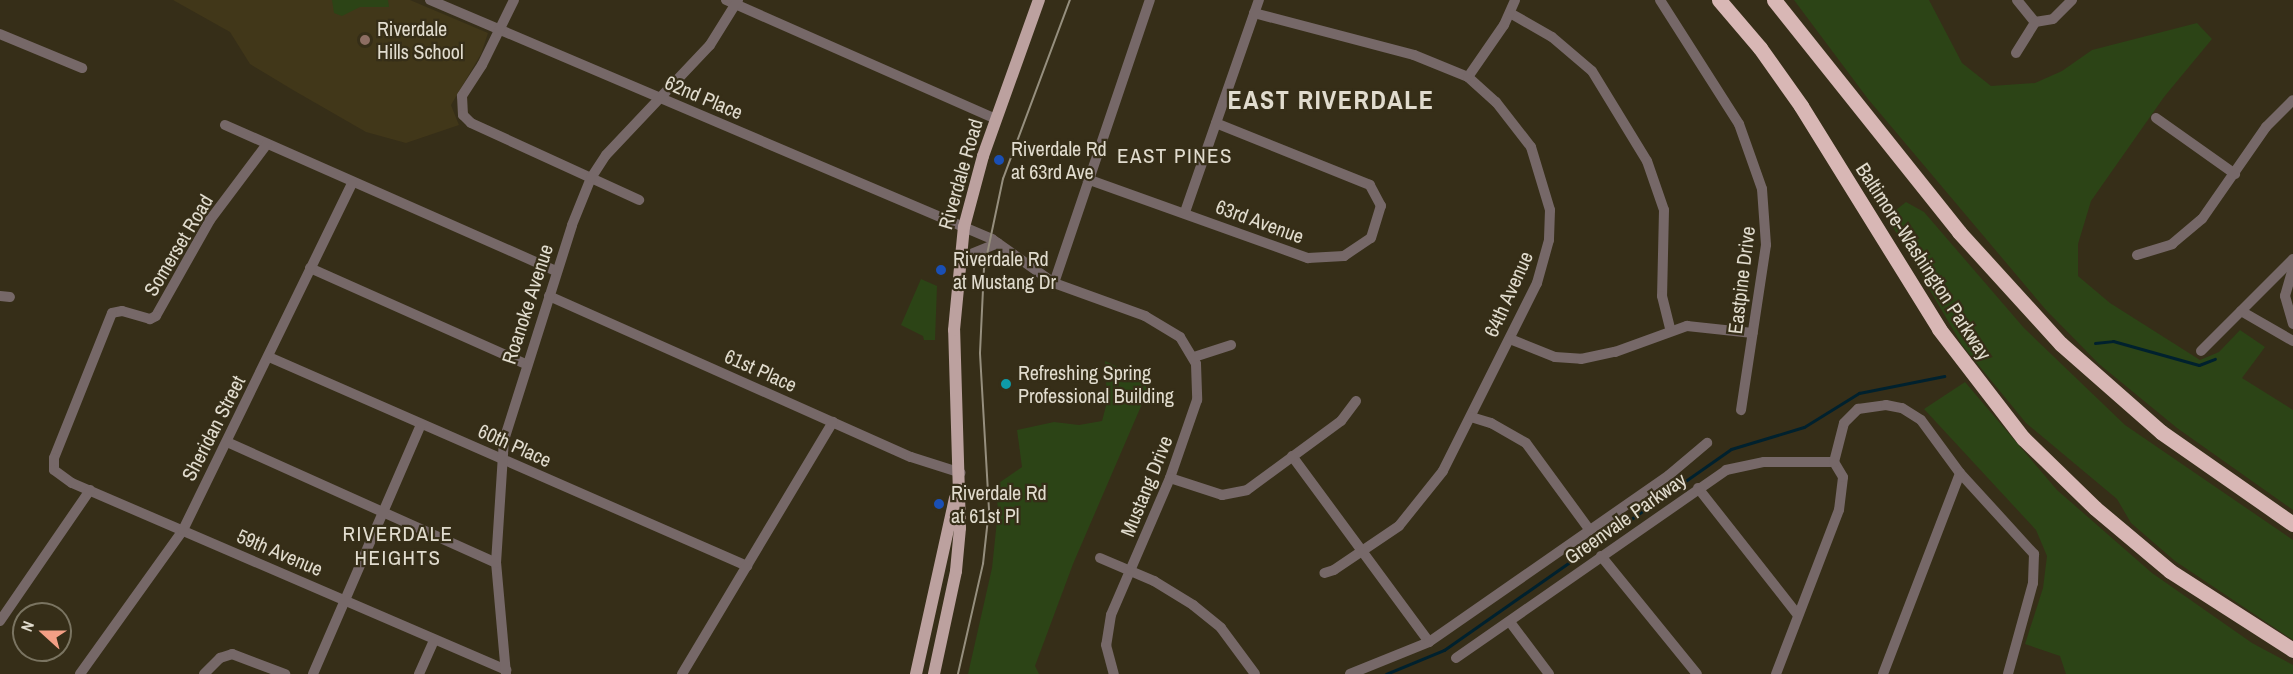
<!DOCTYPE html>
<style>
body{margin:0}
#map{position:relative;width:2293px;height:674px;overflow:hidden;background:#362e18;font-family:"Archivo Narrow",sans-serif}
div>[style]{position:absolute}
.built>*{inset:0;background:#413719}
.green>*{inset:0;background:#2c4416}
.stream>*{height:3px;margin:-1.5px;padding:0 1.5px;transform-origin:1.5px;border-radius:1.5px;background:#00212e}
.minor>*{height:10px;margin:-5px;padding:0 5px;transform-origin:5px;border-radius:5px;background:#766868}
.major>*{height:12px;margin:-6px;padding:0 6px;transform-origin:6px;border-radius:6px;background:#bca19f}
.highway>*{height:15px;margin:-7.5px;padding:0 7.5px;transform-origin:7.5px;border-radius:7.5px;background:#d8b7b5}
.tram>*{height:1.5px;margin:-0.75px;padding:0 0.75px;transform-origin:0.75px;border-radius:0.75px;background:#968f7e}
.dots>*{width:16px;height:16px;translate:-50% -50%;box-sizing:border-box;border:3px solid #362e18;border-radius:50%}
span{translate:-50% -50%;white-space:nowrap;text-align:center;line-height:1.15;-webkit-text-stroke:4.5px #362e18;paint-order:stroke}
.poi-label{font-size:20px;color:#e1dcce}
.left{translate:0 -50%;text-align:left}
.street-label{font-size:20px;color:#e1dcce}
.neighbourhood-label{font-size:21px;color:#e1dcce;letter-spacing:1.5px}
.district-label{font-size:26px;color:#e1dcce;font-weight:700;letter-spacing:1.5px}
.north{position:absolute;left:12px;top:602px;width:60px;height:60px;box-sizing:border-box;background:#362e18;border:2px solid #7a7461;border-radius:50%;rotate:291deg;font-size:16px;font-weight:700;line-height:24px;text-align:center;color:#e1dcce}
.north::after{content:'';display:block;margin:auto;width:21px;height:27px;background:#f39f85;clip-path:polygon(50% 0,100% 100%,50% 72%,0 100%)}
</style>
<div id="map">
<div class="built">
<i style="clip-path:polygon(173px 0,410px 0,488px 33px,481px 54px,451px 105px,459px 125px,406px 143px,366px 132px,293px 90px,250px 64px,230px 32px)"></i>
</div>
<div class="green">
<i style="clip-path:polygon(332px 0,388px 0,389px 7px,360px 7px,342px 16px,334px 13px)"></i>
<i style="clip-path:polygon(1794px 0,1929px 0,1962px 63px,1991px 86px,2035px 83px,2062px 71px,2092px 50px,2197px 23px,2212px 39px,2164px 97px,2091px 201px,2078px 244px,2078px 276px,2110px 303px,2200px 360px,2219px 352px,2240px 330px,2265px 347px,2242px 378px,2293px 410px,2293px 510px,2177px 428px,2099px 364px,2046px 310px,1868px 99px)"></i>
<i style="clip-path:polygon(1906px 202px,1924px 212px,2024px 328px,2125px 425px,2293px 540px,2293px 640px,2175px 561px,2131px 523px,2117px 499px,2026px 423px,1962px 345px,1887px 217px)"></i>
<i style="clip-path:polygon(921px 279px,937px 286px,935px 340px,924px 340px,923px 336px,901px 325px)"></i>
<i style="clip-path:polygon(1105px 361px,1151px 383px,1073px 564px,1035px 666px,1039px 674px,968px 674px,992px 568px,998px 511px,996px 485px,1022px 467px,1017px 430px,1054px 422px,1079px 425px,1102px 421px,1107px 402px)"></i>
<i style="clip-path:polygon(1965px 382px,2057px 490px,2152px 573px,2252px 643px,2293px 665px,2293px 674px,2066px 674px,2060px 656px,2025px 644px,2043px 588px,2047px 556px,2036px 530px,1924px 409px)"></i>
</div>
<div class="stream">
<i style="left:2095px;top:343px;width:18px;rotate:-6deg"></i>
<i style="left:2113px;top:341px;width:89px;rotate:15.6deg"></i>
<i style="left:2199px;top:365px;width:17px;rotate:-21deg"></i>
<i style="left:1386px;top:674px;width:63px;rotate:-22.5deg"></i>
<i style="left:1444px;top:650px;width:350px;rotate:-35deg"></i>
<i style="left:1731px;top:449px;width:76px;rotate:-16.8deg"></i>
<i style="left:1804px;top:427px;width:65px;rotate:-31.7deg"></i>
<i style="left:1859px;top:393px;width:87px;rotate:-11.3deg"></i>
</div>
<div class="minor">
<i style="left:430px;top:0;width:611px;rotate:23.04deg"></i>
<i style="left:992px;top:239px;width:76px;rotate:35.4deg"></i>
<i style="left:1054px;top:283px;width:97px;rotate:19.9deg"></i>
<i style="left:1145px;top:316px;width:41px;rotate:31deg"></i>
<i style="left:1180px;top:337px;width:31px;rotate:59deg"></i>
<i style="left:1196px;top:364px;width:36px;rotate:88deg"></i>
<i style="left:1197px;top:400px;width:83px;rotate:109.1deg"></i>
<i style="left:1170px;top:478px;width:149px;rotate:113.3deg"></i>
<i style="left:1111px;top:615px;width:30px;rotate:99deg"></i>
<i style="left:1106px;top:645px;width:30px;rotate:75deg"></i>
<i style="left:514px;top:0;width:72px;rotate:116.2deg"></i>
<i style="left:482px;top:65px;width:37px;rotate:123deg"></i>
<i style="left:462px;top:96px;width:19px;rotate:87deg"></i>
<i style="left:463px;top:115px;width:11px;rotate:45deg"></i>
<i style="left:471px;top:123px;width:185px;rotate:24.6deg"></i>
<i style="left:726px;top:0;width:295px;rotate:23.8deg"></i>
<i style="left:1660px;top:0;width:147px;rotate:57.5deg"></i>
<i style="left:1739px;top:124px;width:69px;rotate:70.5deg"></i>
<i style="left:1762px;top:189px;width:56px;rotate:85.9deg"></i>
<i style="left:1766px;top:245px;width:167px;rotate:98.6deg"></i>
<i style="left:2017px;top:0;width:28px;rotate:51deg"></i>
<i style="left:1254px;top:13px;width:165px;rotate:14.7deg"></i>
<i style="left:1414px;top:55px;width:58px;rotate:22.2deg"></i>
<i style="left:1468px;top:77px;width:38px;rotate:42deg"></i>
<i style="left:1496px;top:102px;width:57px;rotate:52.1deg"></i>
<i style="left:1531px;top:147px;width:66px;rotate:73.2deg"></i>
<i style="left:1550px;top:210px;width:30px;rotate:92deg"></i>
<i style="left:1549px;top:240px;width:45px;rotate:105.6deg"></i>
<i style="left:1537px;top:283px;width:210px;rotate:116.6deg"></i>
<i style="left:1443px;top:471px;width:70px;rotate:128.7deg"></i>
<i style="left:1399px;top:526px;width:78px;rotate:145.9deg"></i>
<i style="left:1334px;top:570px;width:10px;rotate:163deg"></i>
<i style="left:1510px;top:13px;width:48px;rotate:29.7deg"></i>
<i style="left:1552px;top:37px;width:52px;rotate:40.4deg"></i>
<i style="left:1592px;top:71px;width:105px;rotate:58.6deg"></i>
<i style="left:1647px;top:161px;width:52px;rotate:70.9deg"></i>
<i style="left:1664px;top:210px;width:86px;rotate:91.3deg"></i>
<i style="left:1662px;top:296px;width:36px;rotate:76deg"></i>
<i style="left:2035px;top:22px;width:18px;rotate:-9deg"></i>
<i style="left:2053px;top:19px;width:27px;rotate:-45deg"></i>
<i style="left:0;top:34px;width:89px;rotate:22.5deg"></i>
<i style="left:2016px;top:53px;width:36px;rotate:-58deg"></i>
<i style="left:1468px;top:77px;width:63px;rotate:-55.3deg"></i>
<i style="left:1504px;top:25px;width:27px;rotate:-66deg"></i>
<i style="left:2156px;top:118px;width:97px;rotate:35.3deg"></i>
<i style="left:225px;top:125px;width:362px;rotate:23.8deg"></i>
<i style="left:267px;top:144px;width:95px;rotate:126.9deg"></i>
<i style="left:210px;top:220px;width:110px;rotate:119.4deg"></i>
<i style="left:156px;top:316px;width:7px;rotate:153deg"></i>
<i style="left:150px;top:319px;width:29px;rotate:-164deg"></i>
<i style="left:122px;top:311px;width:10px;rotate:169deg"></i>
<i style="left:112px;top:313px;width:156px;rotate:111.8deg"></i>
<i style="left:54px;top:458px;width:12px;rotate:90deg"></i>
<i style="left:54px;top:470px;width:22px;rotate:36deg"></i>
<i style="left:72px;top:483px;width:473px;rotate:23.3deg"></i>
<i style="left:1087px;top:179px;width:235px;rotate:19.7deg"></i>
<i style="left:1308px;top:258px;width:36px;rotate:-3deg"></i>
<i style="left:1344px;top:256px;width:32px;rotate:-34deg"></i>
<i style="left:1371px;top:238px;width:34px;rotate:-73deg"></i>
<i style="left:1381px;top:206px;width:24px;rotate:-118deg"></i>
<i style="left:1370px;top:185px;width:166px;rotate:-158.1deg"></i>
<i style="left:1185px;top:212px;width:225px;rotate:-70.8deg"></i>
<i style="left:2137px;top:255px;width:37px;rotate:-17deg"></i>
<i style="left:2172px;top:244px;width:39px;rotate:-40deg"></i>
<i style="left:2202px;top:219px;width:112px;rotate:-55.2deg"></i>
<i style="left:2266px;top:127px;width:38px;rotate:-45deg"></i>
<i style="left:959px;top:259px;width:42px;rotate:-22.3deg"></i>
<i style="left:310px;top:268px;width:236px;rotate:24deg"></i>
<i style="left:2293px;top:268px;width:29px;rotate:106deg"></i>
<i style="left:2285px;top:296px;width:29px;rotate:74deg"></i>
<i style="left:1054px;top:283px;width:299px;rotate:-71.3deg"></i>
<i style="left:0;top:296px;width:10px;rotate:6deg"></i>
<i style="left:549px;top:296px;width:396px;rotate:24deg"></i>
<i style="left:911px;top:457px;width:52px;rotate:17.7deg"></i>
<i style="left:2241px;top:311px;width:60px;rotate:30deg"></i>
<i style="left:1510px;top:339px;width:48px;rotate:21.8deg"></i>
<i style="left:1555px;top:357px;width:26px;rotate:4deg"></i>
<i style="left:1581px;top:359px;width:35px;rotate:-12deg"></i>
<i style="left:1615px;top:352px;width:77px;rotate:-19.9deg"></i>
<i style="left:1687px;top:326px;width:66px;rotate:6.1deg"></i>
<i style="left:2201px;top:351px;width:130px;rotate:-45deg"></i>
<i style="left:269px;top:357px;width:522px;rotate:23.62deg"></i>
<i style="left:1194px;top:357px;width:39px;rotate:-18deg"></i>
<i style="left:1471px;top:417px;width:21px;rotate:17deg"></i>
<i style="left:1491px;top:423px;width:40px;rotate:29.7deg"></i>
<i style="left:1526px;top:443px;width:107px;rotate:53.8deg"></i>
<i style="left:227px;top:442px;width:295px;rotate:24.2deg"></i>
<i style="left:1292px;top:456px;width:231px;rotate:53.6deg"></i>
<i style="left:1170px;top:478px;width:55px;rotate:18.1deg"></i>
<i style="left:1222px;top:495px;width:25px;rotate:-11deg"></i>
<i style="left:1247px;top:490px;width:117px;rotate:-36.3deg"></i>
<i style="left:1341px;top:421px;width:25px;rotate:-53deg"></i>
<i style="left:1698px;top:488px;width:162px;rotate:51.8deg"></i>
<i style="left:1601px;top:556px;width:152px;rotate:50.9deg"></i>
<i style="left:1100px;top:558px;width:59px;rotate:23.1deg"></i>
<i style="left:1154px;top:581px;width:46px;rotate:31.6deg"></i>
<i style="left:1193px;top:605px;width:36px;rotate:39deg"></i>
<i style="left:1221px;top:628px;width:57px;rotate:53.5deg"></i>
<i style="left:0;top:621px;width:159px;rotate:-55.5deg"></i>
<i style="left:1510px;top:622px;width:65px;rotate:53.1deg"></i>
<i style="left:1456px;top:658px;width:329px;rotate:-34.8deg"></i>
<i style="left:1726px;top:470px;width:39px;rotate:-12deg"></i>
<i style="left:1764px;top:462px;width:70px"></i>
<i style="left:80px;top:674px;width:177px;rotate:-54.4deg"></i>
<i style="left:183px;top:530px;width:386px;rotate:-64deg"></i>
<i style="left:204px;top:674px;width:23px;rotate:-45deg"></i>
<i style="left:220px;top:658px;width:13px;rotate:-18deg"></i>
<i style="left:232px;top:654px;width:57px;rotate:20.7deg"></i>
<i style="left:313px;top:674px;width:272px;rotate:-66.6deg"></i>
<i style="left:419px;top:674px;width:37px;rotate:-66deg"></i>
<i style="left:506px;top:674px;width:111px;rotate:-95.1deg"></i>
<i style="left:496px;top:563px;width:123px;rotate:-86.3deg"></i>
<i style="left:504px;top:440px;width:225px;rotate:-72.4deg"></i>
<i style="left:572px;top:225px;width:51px;rotate:-68deg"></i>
<i style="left:591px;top:178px;width:27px;rotate:-57deg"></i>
<i style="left:606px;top:155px;width:151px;rotate:-46.6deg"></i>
<i style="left:710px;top:45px;width:53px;rotate:-58.1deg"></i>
<i style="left:682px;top:674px;width:294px;rotate:-59.1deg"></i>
<i style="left:1350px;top:674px;width:85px;rotate:-22.1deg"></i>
<i style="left:1429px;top:642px;width:292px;rotate:-34.8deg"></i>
<i style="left:1669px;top:475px;width:50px;rotate:-40.1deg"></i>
<i style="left:1776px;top:674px;width:176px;rotate:-69deg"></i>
<i style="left:1839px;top:510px;width:33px;rotate:-83deg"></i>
<i style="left:1843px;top:477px;width:17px;rotate:-121deg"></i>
<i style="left:1834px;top:462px;width:40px;rotate:-75.6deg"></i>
<i style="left:1844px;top:423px;width:20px;rotate:-45deg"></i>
<i style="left:1858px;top:409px;width:28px;rotate:-8deg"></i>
<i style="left:1886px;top:405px;width:16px;rotate:11deg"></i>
<i style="left:1902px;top:408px;width:22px;rotate:32deg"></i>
<i style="left:1921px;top:420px;width:66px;rotate:53.7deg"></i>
<i style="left:1960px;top:473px;width:110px;rotate:47.6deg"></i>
<i style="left:2034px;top:554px;width:29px;rotate:92deg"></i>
<i style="left:2033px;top:583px;width:94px;rotate:105.4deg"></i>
<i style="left:1883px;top:674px;width:215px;rotate:-69deg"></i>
</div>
<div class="major">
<i style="left:916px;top:674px;width:180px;rotate:-77.5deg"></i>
<i style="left:934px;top:674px;width:105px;rotate:-77.9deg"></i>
<i style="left:956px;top:571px;width:43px;rotate:-84.7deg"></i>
<i style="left:960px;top:528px;width:198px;rotate:-91.7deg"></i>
<i style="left:954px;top:330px;width:103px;rotate:-84.5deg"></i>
<i style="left:964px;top:227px;width:73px;rotate:-75deg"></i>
<i style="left:983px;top:156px;width:166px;rotate:-70.3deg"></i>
</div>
<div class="highway">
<i style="left:1719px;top:0;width:63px;rotate:49.5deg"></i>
<i style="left:1760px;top:48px;width:71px;rotate:54.7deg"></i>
<i style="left:1801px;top:106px;width:262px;rotate:58.2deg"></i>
<i style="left:1939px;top:329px;width:138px;rotate:52.4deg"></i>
<i style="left:2023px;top:438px;width:100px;rotate:44.2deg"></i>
<i style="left:2095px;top:508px;width:98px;rotate:40deg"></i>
<i style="left:2170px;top:571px;width:146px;rotate:32.7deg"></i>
<i style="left:1774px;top:0;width:297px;rotate:51.4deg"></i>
<i style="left:1959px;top:232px;width:151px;rotate:47.7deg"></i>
<i style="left:2061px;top:344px;width:133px;rotate:41.3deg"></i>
<i style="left:2161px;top:432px;width:161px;rotate:34.9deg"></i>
</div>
<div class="tram">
<i style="left:958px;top:674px;width:113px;rotate:-77.2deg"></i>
<i style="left:983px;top:564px;width:54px;rotate:-83.7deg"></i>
<i style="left:989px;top:510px;width:157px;rotate:-93.3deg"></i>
<i style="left:980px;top:353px;width:84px;rotate:-87.3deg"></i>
<i style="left:984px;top:269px;width:92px;rotate:-78.1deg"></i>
<i style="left:1003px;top:179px;width:191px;rotate:-69.5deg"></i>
</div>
<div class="dots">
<i style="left:365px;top:40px;background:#8d6e63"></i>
<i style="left:999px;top:160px;background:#1a4fb4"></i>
<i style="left:941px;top:270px;background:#1a4fb4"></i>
<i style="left:1006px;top:384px;background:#0f9aa8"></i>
<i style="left:939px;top:504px;background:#1a4fb4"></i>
</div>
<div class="poi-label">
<span class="left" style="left:377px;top:40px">Riverdale<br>Hills School</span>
<span class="left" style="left:1011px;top:160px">Riverdale Rd<br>at 63rd Ave</span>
<span class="left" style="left:953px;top:270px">Riverdale Rd<br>at Mustang Dr</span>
<span class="left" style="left:1018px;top:384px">Refreshing Spring<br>Professional Building</span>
<span class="left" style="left:951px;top:504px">Riverdale Rd<br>at 61st Pl</span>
</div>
<div class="street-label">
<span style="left:704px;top:97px;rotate:23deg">62nd Place</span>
<span style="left:960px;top:174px;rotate:-74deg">Riverdale Road</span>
<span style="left:1260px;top:221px;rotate:20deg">63rd Avenue</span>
<span style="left:178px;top:245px;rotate:-59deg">Somerset Road</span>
<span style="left:1924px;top:261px;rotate:57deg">Baltimore-Washington Parkway</span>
<span style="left:1741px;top:280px;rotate:-83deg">Eastpine Drive</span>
<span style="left:1508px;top:294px;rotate:-66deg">64th Avenue</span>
<span style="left:527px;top:304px;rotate:-72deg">Roanoke Avenue</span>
<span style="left:761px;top:370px;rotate:24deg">61st Place</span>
<span style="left:213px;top:428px;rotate:-63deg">Sheridan Street</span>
<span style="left:515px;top:445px;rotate:24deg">60th Place</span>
<span style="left:1146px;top:486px;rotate:-68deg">Mustang Drive</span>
<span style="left:1625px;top:518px;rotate:-35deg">Greenvale Parkway</span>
<span style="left:280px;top:552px;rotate:23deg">59th Avenue</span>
</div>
<div class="neighbourhood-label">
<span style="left:1175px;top:156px">EAST PINES</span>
<span style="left:398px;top:546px">RIVERDALE<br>HEIGHTS</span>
</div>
<div class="district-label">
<span style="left:1331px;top:100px">EAST RIVERDALE</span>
</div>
<div class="north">N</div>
</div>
